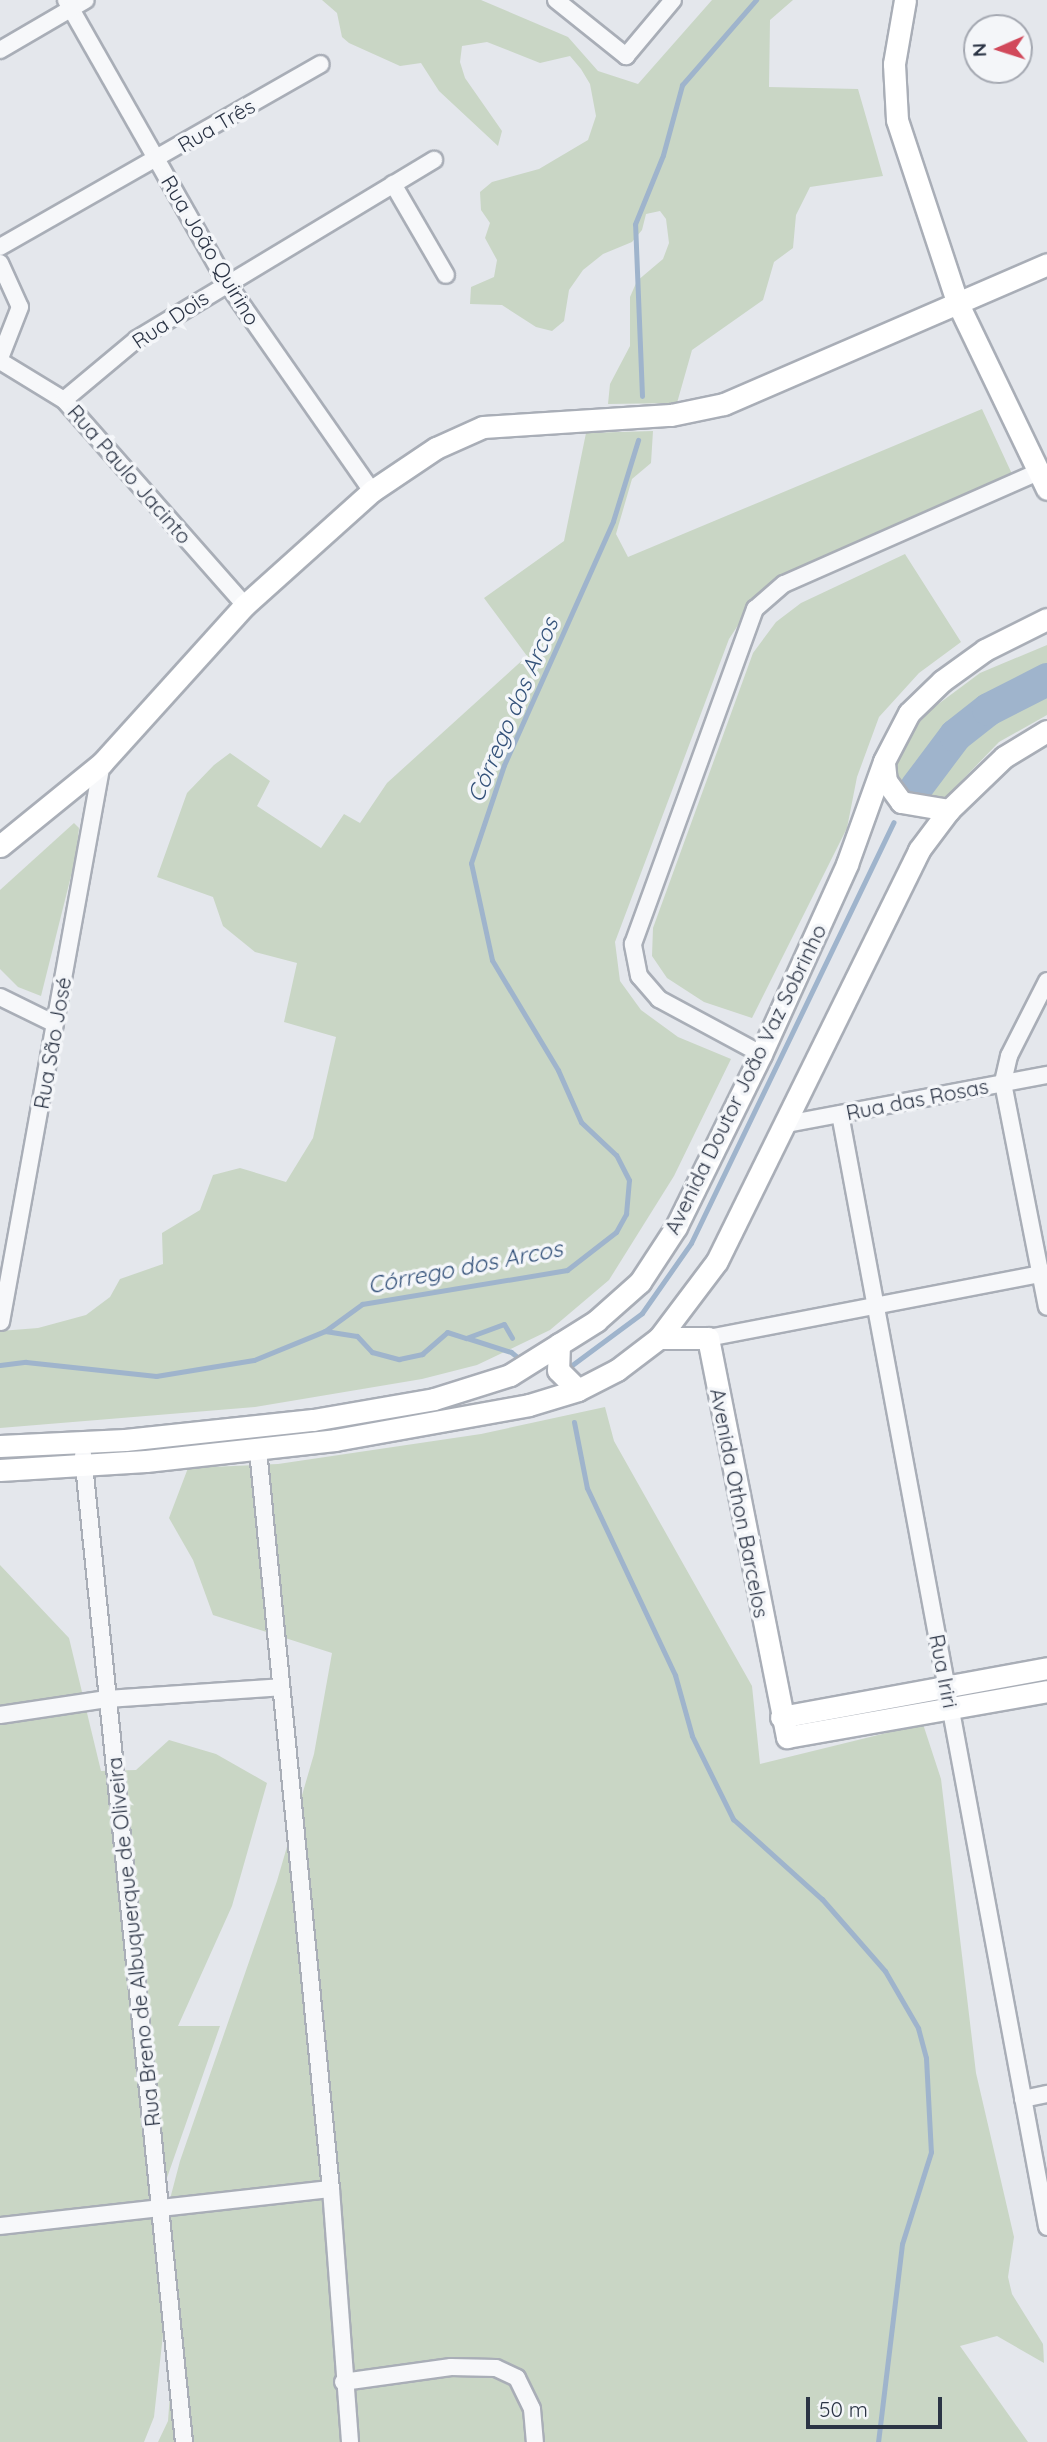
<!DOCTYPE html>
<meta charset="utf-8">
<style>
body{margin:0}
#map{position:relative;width:1047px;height:2442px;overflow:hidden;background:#e4e7ec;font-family:Quicksand,sans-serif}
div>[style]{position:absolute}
.green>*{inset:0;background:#c9d6c5}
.stream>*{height:5px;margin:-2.5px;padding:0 2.5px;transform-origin:2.5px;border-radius:2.5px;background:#9fb4cc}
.river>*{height:33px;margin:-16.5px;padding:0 16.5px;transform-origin:16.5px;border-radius:16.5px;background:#9fb4cc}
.roads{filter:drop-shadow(2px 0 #a9aeb7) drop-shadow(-2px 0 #a9aeb7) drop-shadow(0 2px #a9aeb7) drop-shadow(0 -2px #a9aeb7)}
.street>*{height:16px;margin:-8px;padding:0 8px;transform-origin:8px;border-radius:8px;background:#f7f8fa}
.secondary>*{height:21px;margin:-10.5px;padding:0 10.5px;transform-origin:10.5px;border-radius:10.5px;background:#fff}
span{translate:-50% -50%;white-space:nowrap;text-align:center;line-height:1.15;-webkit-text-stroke:7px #f4f6f9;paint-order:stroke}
.street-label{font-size:21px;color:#2b3445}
.water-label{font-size:23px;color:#34527a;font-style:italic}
.north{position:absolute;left:963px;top:14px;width:70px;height:70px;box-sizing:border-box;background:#f4f6f9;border:2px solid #a4a8b1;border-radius:50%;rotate:267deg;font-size:19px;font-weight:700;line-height:28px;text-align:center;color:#2b3445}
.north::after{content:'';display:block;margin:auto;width:24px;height:32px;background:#d1495b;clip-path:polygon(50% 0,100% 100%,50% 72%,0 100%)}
.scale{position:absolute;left:806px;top:2397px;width:136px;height:32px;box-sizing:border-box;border:4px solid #2b3445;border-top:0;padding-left:9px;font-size:21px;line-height:24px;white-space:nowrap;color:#2b3445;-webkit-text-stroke:5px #f4f6f9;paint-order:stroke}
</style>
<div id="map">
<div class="green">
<i style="clip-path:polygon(322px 0,481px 0,568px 37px,598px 71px,638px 84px,712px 0,793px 0,770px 20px,769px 87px,858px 89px,883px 176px,810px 187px,796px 215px,793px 248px,774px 262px,763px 300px,692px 350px,677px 403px,608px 404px,610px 384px,630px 346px,630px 297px,637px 281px,663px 259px,669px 243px,666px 219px,660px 211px,646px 214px,642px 230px,632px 242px,603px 254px,583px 270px,569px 290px,564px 321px,552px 331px,536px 327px,502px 305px,470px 304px,471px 287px,494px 277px,497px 260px,485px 238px,490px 223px,481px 210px,480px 192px,492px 182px,539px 169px,588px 140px,596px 116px,590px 84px,581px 69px,570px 56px,540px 63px,487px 42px,462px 46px,460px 62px,465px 78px,502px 131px,498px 146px,439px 91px,421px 63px,400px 66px,349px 43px,342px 37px,337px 13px)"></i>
<i style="clip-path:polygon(982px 409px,1012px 474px,781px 575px,752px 604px,729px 639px,615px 942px,620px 981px,641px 1010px,678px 1037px,731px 1059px,674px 1176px,609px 1280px,550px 1330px,477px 1365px,422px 1379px,255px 1407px,0 1428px,0 1331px,38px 1328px,86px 1315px,110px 1297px,120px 1279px,163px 1264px,162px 1233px,200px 1210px,213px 1175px,240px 1168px,286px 1182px,313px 1138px,336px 1037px,284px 1022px,297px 963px,255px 952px,223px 926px,213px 897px,157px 877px,187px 793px,214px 765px,230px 753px,270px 781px,257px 806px,321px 848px,344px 814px,360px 823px,387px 783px,527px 656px,484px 598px,564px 541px,586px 433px,653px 431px,651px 463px,632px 479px,616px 534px,628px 557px)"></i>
<i style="clip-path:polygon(905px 554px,961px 642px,919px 673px,879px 717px,857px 777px,847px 828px,752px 1018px,704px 1002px,667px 978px,652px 956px,653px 928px,753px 653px,776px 622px,801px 603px)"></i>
<i style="clip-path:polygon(1047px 645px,1047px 715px,999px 742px,945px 798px,934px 804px,899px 786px,894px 762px,913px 729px,933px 708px,980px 673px)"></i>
<i style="clip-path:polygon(74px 823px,79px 828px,76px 856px,41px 996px,18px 987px,0 969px,0 890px)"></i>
<i style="clip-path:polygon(605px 1407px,614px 1441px,752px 1686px,760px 1764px,923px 1724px,941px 1779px,976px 2073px,1014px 2237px,1008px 2277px,1012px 2294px,1043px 2344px,1044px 2363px,997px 2336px,960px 2346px,1028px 2442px,158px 2442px,168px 2421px,175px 2325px,165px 2218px,180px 2161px,277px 1881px,314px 1754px,332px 1653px,213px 1615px,193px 1560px,169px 1518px,188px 1468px,278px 1464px,481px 1434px)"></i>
<i style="clip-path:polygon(0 1565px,69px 1638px,101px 1771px,136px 1770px,169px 1740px,216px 1754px,267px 1783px,232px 1906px,178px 2026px,220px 2026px,154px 2215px,164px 2325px,154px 2417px,144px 2442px,0 2442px)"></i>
</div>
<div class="stream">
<i style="left:642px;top:396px;width:172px;rotate:-92.3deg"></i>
<i style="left:635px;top:224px;width:74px;rotate:-67.9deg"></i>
<i style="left:663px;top:155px;width:73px;rotate:-74.8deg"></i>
<i style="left:682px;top:85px;width:113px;rotate:-49deg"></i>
<i style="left:325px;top:1331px;width:32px;rotate:9deg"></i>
<i style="left:357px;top:1336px;width:22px;rotate:47deg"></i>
<i style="left:372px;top:1352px;width:28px;rotate:15deg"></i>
<i style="left:399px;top:1359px;width:24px;rotate:-12deg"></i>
<i style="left:422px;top:1354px;width:33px;rotate:-41deg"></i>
<i style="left:447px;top:1332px;width:20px;rotate:18deg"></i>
<i style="left:466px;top:1338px;width:40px;rotate:-20.2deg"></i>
<i style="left:504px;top:1324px;width:16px;rotate:60deg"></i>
<i style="left:467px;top:1338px;width:46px;rotate:17.7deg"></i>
<i style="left:511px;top:1352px;width:13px;rotate:39deg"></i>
<i style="left:0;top:1365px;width:26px;rotate:-7deg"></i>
<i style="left:26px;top:1362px;width:131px;rotate:6.1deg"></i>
<i style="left:156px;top:1376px;width:99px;rotate:-9.3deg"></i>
<i style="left:254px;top:1360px;width:77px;rotate:-22.2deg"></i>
<i style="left:325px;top:1331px;width:46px;rotate:-36.1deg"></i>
<i style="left:362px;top:1304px;width:208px;rotate:-9.4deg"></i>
<i style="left:567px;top:1270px;width:62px;rotate:-37.8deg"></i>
<i style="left:616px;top:1232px;width:21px;rotate:-61deg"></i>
<i style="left:626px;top:1214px;width:34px;rotate:-85deg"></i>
<i style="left:629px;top:1180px;width:28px;rotate:-117deg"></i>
<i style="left:616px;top:1155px;width:48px;rotate:-136.7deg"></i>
<i style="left:581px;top:1122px;width:57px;rotate:-113.9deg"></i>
<i style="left:558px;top:1070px;width:128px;rotate:-121deg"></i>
<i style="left:492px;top:960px;width:99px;rotate:-102.2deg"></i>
<i style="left:471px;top:863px;width:103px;rotate:-71.4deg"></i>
<i style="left:504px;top:765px;width:267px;rotate:-65.9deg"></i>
<i style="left:613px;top:521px;width:85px;rotate:-72.8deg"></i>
<i style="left:568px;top:1368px;width:92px;rotate:-36.6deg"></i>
<i style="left:642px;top:1313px;width:85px;rotate:-55deg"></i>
<i style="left:691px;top:1243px;width:467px;rotate:-64.3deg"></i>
<i style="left:574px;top:1422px;width:67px;rotate:78.9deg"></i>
<i style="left:587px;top:1488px;width:207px;rotate:64.8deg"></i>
<i style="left:675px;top:1675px;width:63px;rotate:74.4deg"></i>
<i style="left:692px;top:1736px;width:93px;rotate:63.7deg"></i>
<i style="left:733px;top:1819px;width:120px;rotate:42deg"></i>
<i style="left:822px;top:1899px;width:96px;rotate:48.8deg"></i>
<i style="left:885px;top:1971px;width:66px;rotate:59.9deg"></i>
<i style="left:918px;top:2028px;width:31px;rotate:75deg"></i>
<i style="left:926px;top:2058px;width:94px;rotate:87deg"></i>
<i style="left:931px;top:2152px;width:96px;rotate:107.5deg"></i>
<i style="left:902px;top:2244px;width:199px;rotate:96.9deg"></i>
</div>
<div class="river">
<i style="left:916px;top:787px;width:65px;rotate:-53.1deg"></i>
<i style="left:955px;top:735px;width:42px;rotate:-38.2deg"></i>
<i style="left:988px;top:709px;width:66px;rotate:-27deg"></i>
</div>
<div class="roads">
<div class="street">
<i style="left:66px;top:0;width:324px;rotate:60.4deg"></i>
<i style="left:226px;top:282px;width:255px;rotate:55.1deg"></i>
<i style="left:556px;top:0;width:90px;rotate:38.7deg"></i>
<i style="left:626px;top:56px;width:73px;rotate:-50deg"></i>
<i style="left:0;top:50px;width:99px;rotate:-30.2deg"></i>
<i style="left:393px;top:184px;width:105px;rotate:59.8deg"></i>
<i style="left:0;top:247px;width:369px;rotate:-29.7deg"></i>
<i style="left:0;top:263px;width:48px;rotate:65.6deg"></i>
<i style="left:20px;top:307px;width:55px;rotate:111.4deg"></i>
<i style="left:0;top:361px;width:75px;rotate:31.4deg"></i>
<i style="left:64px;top:400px;width:273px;rotate:48.6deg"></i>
<i style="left:64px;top:400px;width:95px;rotate:-39.9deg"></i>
<i style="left:137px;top:339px;width:347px;rotate:-31.1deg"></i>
<i style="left:1047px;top:981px;width:84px;rotate:116.9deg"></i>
<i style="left:1009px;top:1056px;width:28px;rotate:103deg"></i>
<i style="left:1003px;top:1083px;width:228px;rotate:78.9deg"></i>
<i style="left:0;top:997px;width:61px;rotate:26.1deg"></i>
<i style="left:761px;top:1054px;width:116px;rotate:-151.7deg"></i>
<i style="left:659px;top:999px;width:30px;rotate:-131deg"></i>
<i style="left:639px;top:976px;width:33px;rotate:-101deg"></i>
<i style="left:633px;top:944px;width:357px;rotate:-70deg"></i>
<i style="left:755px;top:609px;width:38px;rotate:-41deg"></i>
<i style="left:784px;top:584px;width:278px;rotate:-23.8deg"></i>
<i style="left:840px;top:1114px;width:1132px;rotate:79.46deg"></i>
<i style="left:787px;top:1124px;width:265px;rotate:-10.7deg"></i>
<i style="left:1px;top:1322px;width:568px;rotate:-79.76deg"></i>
<i style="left:708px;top:1338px;width:345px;rotate:-10.9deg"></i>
<i style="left:258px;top:1450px;width:743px;rotate:84.36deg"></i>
<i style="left:331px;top:2189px;width:254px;rotate:85.7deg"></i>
<i style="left:83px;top:1455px;width:992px;rotate:84.16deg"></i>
<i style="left:0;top:1715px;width:108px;rotate:-8.5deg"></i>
<i style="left:107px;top:1699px;width:174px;rotate:-3.9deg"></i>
<i style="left:1023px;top:2099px;width:25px;rotate:-12deg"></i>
<i style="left:0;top:2226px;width:333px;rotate:-6.4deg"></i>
<i style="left:343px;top:2382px;width:109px;rotate:-7.9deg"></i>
<i style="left:451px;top:2367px;width:45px;rotate:1.3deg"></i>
<i style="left:496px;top:2368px;width:23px;rotate:25deg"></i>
<i style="left:517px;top:2378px;width:34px;rotate:64deg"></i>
<i style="left:532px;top:2409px;width:33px;rotate:85deg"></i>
</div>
<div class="secondary">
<i style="left:905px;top:0;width:65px;rotate:99.8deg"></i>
<i style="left:894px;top:64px;width:56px;rotate:86.9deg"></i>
<i style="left:897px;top:120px;width:194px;rotate:71.7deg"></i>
<i style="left:958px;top:304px;width:205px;rotate:64.3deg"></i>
<i style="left:884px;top:763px;width:18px;rotate:84deg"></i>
<i style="left:886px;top:781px;width:26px;rotate:54deg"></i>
<i style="left:901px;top:802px;width:49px;rotate:9.5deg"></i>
<i style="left:0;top:846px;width:132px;rotate:-39.1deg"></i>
<i style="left:102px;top:763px;width:213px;rotate:-47.9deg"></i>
<i style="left:245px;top:605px;width:171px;rotate:-41.9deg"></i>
<i style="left:372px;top:491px;width:77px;rotate:-33.9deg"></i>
<i style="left:436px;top:448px;width:51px;rotate:-24.1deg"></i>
<i style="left:483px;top:427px;width:188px;rotate:-3.7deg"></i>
<i style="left:671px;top:415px;width:54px;rotate:-11.7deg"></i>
<i style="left:724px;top:404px;width:352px;rotate:-23.4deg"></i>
<i style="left:659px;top:1338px;width:49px"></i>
<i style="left:708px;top:1338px;width:407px;rotate:78.8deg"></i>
<i style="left:787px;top:1737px;width:264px;rotate:-10deg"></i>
<i style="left:559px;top:1344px;width:26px;rotate:92deg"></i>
<i style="left:558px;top:1370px;width:28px;rotate:45deg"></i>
<i style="left:0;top:1446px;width:125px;rotate:-2.7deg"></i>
<i style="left:125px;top:1440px;width:189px;rotate:-6.1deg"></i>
<i style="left:313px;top:1420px;width:123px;rotate:-9.8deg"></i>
<i style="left:434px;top:1399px;width:80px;rotate:-17.5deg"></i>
<i style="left:510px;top:1375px;width:102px;rotate:-32.1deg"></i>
<i style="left:596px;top:1321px;width:59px;rotate:-41.6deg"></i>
<i style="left:640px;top:1282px;width:66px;rotate:-56.8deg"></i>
<i style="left:676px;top:1227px;width:193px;rotate:-63.8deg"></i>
<i style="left:761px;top:1054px;width:209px;rotate:-65.6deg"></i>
<i style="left:847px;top:864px;width:109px;rotate:-70.2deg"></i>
<i style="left:884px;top:761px;width:54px;rotate:-62.5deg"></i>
<i style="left:909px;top:713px;width:46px;rotate:-44.1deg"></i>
<i style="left:942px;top:681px;width:53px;rotate:-35.8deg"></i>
<i style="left:985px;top:650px;width:69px;rotate:-26.6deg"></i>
<i style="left:0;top:1470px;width:146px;rotate:-3.5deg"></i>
<i style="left:146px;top:1461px;width:190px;rotate:-6.3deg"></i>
<i style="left:335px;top:1440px;width:197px;rotate:-10.2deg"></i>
<i style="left:529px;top:1405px;width:51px;rotate:-17deg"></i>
<i style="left:578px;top:1390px;width:44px;rotate:-27.1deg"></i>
<i style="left:617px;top:1370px;width:53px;rotate:-37.3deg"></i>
<i style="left:659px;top:1338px;width:96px;rotate:-53deg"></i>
<i style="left:717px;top:1261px;width:458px;rotate:-63.8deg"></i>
<i style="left:919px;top:850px;width:50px;rotate:-53.1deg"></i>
<i style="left:949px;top:810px;width:76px;rotate:-43.9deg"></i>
<i style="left:1004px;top:757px;width:50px;rotate:-31.2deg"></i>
<i style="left:781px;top:1717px;width:270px;rotate:-10.4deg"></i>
</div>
</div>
<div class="street-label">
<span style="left:216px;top:125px;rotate:-30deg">Rua Três</span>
<span style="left:211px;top:250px;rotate:59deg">Rua João Quirino</span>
<span style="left:170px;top:319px;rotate:-34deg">Rua Dois</span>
<span style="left:130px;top:474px;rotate:49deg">Rua Paulo Jacinto</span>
<span style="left:52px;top:1043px;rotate:-80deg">Rua São José</span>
<span style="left:745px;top:1079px;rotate:-64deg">Avenida Doutor João Vaz Sobrinho</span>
<span style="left:917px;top:1099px;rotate:-11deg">Rua das Rosas</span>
<span style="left:740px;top:1503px;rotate:79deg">Avenida Othon Barcelos</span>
<span style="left:944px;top:1671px;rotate:79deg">Rua Iriri</span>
<span style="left:133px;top:1942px;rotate:-96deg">Rua Breno de Albuquerque de Oliveira</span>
</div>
<div class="water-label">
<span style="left:513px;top:710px;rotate:-67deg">Córrego dos Arcos</span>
<span style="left:465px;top:1267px;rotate:-11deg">Córrego dos Arcos</span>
</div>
<div class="north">N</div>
<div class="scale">50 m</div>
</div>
